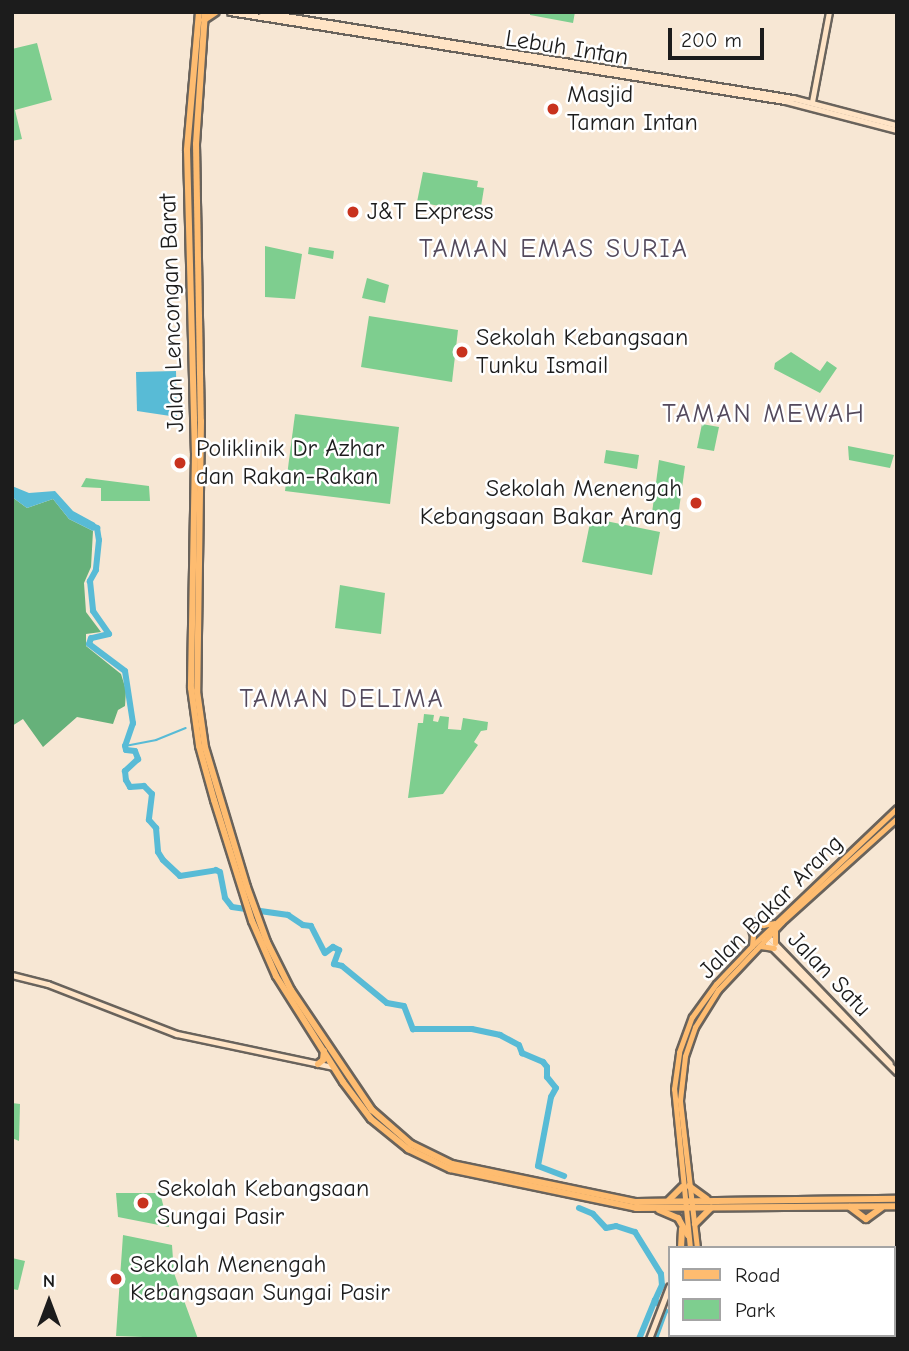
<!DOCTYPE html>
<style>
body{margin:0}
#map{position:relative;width:909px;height:1351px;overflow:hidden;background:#f7e7d4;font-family:"Comic Neue",sans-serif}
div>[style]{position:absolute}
.green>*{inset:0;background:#7ece8f}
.forest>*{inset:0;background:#66b17a}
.water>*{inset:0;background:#58bbd6}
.stream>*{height:2px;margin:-1px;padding:0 1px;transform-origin:1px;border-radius:1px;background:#58bbd6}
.river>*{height:6px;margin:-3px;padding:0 3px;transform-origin:3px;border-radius:3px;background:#58bbd6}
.roads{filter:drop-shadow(2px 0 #69635c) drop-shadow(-2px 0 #69635c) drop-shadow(0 2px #69635c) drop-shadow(0 -2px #69635c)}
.secondary>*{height:4.5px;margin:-2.25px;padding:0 2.25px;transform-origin:2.25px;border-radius:2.25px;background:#ffe4c6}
.primary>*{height:5px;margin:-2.5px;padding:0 2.5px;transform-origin:2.5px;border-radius:2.5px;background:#febc70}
.highway>*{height:6px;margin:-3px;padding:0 3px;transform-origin:3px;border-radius:3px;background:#febc70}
.dots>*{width:19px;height:19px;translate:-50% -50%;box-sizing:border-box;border:4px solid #fff;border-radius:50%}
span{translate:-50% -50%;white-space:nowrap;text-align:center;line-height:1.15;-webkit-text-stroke:5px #fff;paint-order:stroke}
.street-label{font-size:24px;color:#1c1c1c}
.poi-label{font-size:24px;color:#1c1c1c}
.left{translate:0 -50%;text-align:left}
.right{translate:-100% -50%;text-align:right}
.neighbourhood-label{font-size:26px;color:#53495c;letter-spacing:2px}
.frame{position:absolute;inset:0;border:14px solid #1c1c1c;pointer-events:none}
.legend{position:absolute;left:668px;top:1246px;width:228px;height:91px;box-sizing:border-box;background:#fff;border:2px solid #a4a4a4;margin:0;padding:9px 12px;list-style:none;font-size:21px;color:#1c1c1c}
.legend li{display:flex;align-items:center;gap:14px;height:35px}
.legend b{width:35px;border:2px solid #a4a4a4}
.north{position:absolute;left:14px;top:1267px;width:70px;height:70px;-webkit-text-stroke:5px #fff;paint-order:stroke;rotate:0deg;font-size:19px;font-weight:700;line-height:28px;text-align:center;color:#1c1c1c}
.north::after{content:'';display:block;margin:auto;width:24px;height:32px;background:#1c1c1c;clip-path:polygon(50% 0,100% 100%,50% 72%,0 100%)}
.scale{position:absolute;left:668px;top:28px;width:96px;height:32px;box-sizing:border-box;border:4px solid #1c1c1c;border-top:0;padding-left:9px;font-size:21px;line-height:24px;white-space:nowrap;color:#1c1c1c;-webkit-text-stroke:5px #fff;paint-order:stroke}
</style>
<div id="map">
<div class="green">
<i style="clip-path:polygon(530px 12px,575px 12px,573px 23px,530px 15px)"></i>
<i style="clip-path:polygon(37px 43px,52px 100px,15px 110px,22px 139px,12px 141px,12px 49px)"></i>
<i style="clip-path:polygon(423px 172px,478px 181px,477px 187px,484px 188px,480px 213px,417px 202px)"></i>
<i style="clip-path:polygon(265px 246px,302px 254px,295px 299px,265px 297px)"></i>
<i style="clip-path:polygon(309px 247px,334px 251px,333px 259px,308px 254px)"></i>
<i style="clip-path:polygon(367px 278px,389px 285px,385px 303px,362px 298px)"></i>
<i style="clip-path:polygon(369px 316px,458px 330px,452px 382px,361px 367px)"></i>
<i style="clip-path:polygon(791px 352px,820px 371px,827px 361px,837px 368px,820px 393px,774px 369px,775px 363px)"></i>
<i style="clip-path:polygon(295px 414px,399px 427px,390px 504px,285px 491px)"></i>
<i style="clip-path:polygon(702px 424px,719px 427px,714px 451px,697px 448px)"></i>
<i style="clip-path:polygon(848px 446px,894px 455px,890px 468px,849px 460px)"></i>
<i style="clip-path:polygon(606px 450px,639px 455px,637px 469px,604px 463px)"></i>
<i style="clip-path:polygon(659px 460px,685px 466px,678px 517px,652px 513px)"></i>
<i style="clip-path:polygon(86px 478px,149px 486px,150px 501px,101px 501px,101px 488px,81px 487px)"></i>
<i style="clip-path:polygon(591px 518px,660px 532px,652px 575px,582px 562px)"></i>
<i style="clip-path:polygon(340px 585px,385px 593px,381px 634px,335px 628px)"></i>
<i style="clip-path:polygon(424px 714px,434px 715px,433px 721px,438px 722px,440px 716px,449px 717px,448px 729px,461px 730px,463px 718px,488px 722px,487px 730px,481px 731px,474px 742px,478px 745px,443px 794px,408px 798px,418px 723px,423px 723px)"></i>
<i style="clip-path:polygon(12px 1103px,20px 1104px,19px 1141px,12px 1138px)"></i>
<i style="clip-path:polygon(116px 1193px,160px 1193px,169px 1227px,118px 1217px)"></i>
<i style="clip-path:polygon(123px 1235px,172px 1245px,174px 1273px,198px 1339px,116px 1336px)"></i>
<i style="clip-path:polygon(12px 1258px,25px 1261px,18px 1290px,12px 1289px)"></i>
</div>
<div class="forest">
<i style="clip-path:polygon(12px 497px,27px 508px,53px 499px,69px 519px,93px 531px,91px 567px,84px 583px,86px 612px,101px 632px,86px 634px,86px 646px,121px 674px,126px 690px,125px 706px,118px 710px,113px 724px,77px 717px,43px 747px,23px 719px,12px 726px)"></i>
</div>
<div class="water">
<i style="clip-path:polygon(176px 371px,177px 417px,137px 411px,136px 372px)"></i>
<i style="clip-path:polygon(12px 486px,29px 493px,55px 491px,73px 511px,95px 523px,97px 528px,93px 531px,69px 519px,53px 499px,27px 508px,12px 497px)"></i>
</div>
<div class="stream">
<i style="left:125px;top:746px;width:32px;rotate:-11deg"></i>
<i style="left:156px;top:740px;width:32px;rotate:-22deg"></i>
</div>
<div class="river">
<i style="left:90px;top:525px;width:8px;rotate:23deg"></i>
<i style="left:97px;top:528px;width:12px;rotate:81deg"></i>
<i style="left:99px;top:540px;width:30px;rotate:96deg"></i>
<i style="left:96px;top:570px;width:13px;rotate:119deg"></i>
<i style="left:90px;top:581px;width:30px;rotate:84deg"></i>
<i style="left:93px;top:611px;width:28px;rotate:55deg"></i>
<i style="left:109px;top:634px;width:18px;rotate:167deg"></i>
<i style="left:91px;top:638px;width:6px;rotate:108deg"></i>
<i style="left:89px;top:644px;width:45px;rotate:36.9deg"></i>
<i style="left:125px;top:671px;width:53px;rotate:81.3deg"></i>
<i style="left:133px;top:723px;width:24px;rotate:109deg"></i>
<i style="left:125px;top:746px;width:4px;rotate:76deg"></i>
<i style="left:126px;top:750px;width:9px;rotate:6deg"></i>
<i style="left:135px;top:751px;width:9px;rotate:69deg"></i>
<i style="left:138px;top:759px;width:18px;rotate:137deg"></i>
<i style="left:125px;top:771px;width:9px;rotate:84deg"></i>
<i style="left:126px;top:780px;width:8px;rotate:60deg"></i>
<i style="left:130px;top:787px;width:14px;rotate:-4deg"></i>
<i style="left:144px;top:786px;width:11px;rotate:45deg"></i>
<i style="left:152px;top:794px;width:26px;rotate:97deg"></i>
<i style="left:149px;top:820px;width:11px;rotate:49deg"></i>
<i style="left:156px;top:828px;width:24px;rotate:85deg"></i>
<i style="left:158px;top:852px;width:9px;rotate:58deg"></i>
<i style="left:163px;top:860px;width:23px;rotate:43deg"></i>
<i style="left:180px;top:876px;width:36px;rotate:-9deg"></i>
<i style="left:216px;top:870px;width:4px;rotate:27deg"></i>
<i style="left:220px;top:872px;width:26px;rotate:79deg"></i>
<i style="left:225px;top:898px;width:11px;rotate:52deg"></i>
<i style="left:232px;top:907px;width:57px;rotate:8.1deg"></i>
<i style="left:288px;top:915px;width:18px;rotate:34deg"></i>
<i style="left:303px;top:925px;width:8px;rotate:7deg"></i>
<i style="left:311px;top:926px;width:30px;rotate:63deg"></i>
<i style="left:325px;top:953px;width:10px;rotate:-37deg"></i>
<i style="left:333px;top:947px;width:7px;rotate:27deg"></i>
<i style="left:339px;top:950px;width:15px;rotate:110deg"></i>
<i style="left:334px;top:964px;width:8px;rotate:14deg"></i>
<i style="left:342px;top:966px;width:58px;rotate:39.4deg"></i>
<i style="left:387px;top:1003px;width:17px;rotate:10deg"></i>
<i style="left:404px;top:1006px;width:25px;rotate:69deg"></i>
<i style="left:413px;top:1029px;width:59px"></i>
<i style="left:472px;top:1029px;width:29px;rotate:12deg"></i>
<i style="left:500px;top:1035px;width:21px;rotate:28deg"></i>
<i style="left:519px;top:1045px;width:9px;rotate:69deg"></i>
<i style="left:522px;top:1053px;width:23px;rotate:23deg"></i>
<i style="left:543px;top:1062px;width:6px;rotate:51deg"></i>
<i style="left:547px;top:1067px;width:10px;rotate:90deg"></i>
<i style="left:547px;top:1077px;width:14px;rotate:51deg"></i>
<i style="left:556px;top:1088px;width:10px;rotate:119deg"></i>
<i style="left:551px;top:1097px;width:70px;rotate:100.7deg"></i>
<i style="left:538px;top:1166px;width:28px;rotate:21deg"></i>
<i style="left:579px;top:1208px;width:15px;rotate:23deg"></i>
<i style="left:593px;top:1214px;width:19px;rotate:47deg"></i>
<i style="left:606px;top:1228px;width:10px;rotate:-11deg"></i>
<i style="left:616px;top:1226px;width:20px;rotate:18deg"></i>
<i style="left:635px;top:1232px;width:49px;rotate:58.2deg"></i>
<i style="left:661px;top:1274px;width:11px;rotate:85deg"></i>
<i style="left:662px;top:1285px;width:17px;rotate:115deg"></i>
<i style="left:655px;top:1300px;width:15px;rotate:48deg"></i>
<i style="left:665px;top:1311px;width:30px;rotate:110deg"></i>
<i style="left:639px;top:1339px;width:42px;rotate:-67.7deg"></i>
</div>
<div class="roads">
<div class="secondary">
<i style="left:230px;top:12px;width:562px;rotate:9.11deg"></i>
<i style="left:785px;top:101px;width:116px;rotate:14.5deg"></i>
<i style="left:261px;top:12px;width:539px;rotate:9.18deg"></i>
<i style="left:793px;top:98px;width:107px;rotate:14.6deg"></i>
<i style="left:812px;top:102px;width:92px;rotate:-79.3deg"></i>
<i style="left:768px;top:936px;width:176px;rotate:46.2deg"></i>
<i style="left:764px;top:939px;width:188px;rotate:45deg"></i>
<i style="left:12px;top:975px;width:37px;rotate:14deg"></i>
<i style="left:48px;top:984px;width:138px;rotate:21.2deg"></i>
<i style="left:177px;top:1034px;width:159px;rotate:11.9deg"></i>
<i style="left:649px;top:1339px;width:56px;rotate:-69deg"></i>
</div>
<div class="primary">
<i style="left:753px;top:921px;width:11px;rotate:22deg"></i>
<i style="left:763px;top:925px;width:11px;rotate:-10deg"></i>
<i style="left:749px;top:923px;width:13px;rotate:72deg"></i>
<i style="left:753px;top:935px;width:11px;rotate:95deg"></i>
<i style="left:775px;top:943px;width:13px;rotate:-90deg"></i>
<i style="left:760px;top:946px;width:14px;rotate:8deg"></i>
<i style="left:690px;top:1248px;width:160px;rotate:-95.7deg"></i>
<i style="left:674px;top:1089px;width:37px;rotate:-82deg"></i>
<i style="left:679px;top:1052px;width:37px;rotate:-70deg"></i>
<i style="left:692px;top:1017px;width:41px;rotate:-54deg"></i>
<i style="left:716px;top:984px;width:52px;rotate:-46.5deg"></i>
<i style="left:752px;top:946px;width:200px;rotate:-43.6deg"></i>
<i style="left:697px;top:1248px;width:149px;rotate:-96.6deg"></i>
<i style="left:680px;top:1100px;width:44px;rotate:-83.5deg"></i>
<i style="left:685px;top:1056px;width:31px;rotate:-71deg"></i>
<i style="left:695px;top:1027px;width:44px;rotate:-58.1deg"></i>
<i style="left:718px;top:990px;width:93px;rotate:-46.7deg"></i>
<i style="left:782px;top:922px;width:155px;rotate:-42.1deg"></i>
<i style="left:697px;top:1335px;width:4px;rotate:76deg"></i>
<i style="left:704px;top:1335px;width:4px;rotate:90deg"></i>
</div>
<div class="highway">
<i style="left:199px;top:12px;width:139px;rotate:95deg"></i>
<i style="left:187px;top:150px;width:303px;rotate:88.5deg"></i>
<i style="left:195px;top:453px;width:235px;rotate:91deg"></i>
<i style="left:191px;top:688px;width:59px;rotate:82.1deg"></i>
<i style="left:199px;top:746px;width:56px;rotate:74.5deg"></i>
<i style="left:214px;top:800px;width:127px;rotate:72.6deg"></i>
<i style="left:252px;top:921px;width:60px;rotate:66.4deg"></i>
<i style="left:276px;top:976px;width:125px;rotate:57.7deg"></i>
<i style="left:343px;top:1082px;width:46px;rotate:52.9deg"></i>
<i style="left:371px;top:1119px;width:48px;rotate:39deg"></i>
<i style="left:408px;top:1149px;width:47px;rotate:25.5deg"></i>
<i style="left:450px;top:1169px;width:190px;rotate:11.8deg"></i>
<i style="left:636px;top:1208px;width:261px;rotate:-0.4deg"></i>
<i style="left:205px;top:12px;width:132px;rotate:93.9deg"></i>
<i style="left:196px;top:144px;width:277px;rotate:89deg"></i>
<i style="left:201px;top:421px;width:270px;rotate:90.8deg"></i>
<i style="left:197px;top:691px;width:57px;rotate:81.9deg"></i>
<i style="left:205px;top:747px;width:146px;rotate:73.3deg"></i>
<i style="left:247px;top:887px;width:59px;rotate:70deg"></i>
<i style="left:267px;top:942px;width:54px;rotate:63.4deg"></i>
<i style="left:291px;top:990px;width:145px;rotate:56deg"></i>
<i style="left:372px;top:1110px;width:52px;rotate:41.1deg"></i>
<i style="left:411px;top:1144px;width:46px;rotate:26deg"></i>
<i style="left:452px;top:1164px;width:188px;rotate:11.7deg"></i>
<i style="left:636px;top:1202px;width:261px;rotate:-0.7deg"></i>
<i style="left:204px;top:20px;width:14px;rotate:-34deg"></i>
<i style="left:318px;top:1064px;width:6px;rotate:-39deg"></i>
<i style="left:323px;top:1060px;width:9px;rotate:-84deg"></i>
<i style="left:689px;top:1186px;width:22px;rotate:36deg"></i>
<i style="left:669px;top:1200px;width:18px;rotate:-45deg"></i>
<i style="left:850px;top:1207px;width:20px;rotate:37deg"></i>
<i style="left:866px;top:1219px;width:19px;rotate:-36deg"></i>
<i style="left:659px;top:1210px;width:21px;rotate:23deg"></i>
<i style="left:678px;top:1218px;width:20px;rotate:60deg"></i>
<i style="left:695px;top:1224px;width:23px;rotate:-45deg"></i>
<i style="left:681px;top:1248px;width:19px;rotate:-87deg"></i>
</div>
</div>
<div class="dots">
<i style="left:553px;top:109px;background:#c8321e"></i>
<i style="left:353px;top:212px;background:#c8321e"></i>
<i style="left:462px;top:352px;background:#c8321e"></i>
<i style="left:180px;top:463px;background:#c8321e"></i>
<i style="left:696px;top:503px;background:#c8321e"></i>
<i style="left:143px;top:1203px;background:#c8321e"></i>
<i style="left:116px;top:1279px;background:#c8321e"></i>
</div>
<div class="street-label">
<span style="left:567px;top:48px;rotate:9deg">Lebuh Intan</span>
<span style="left:172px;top:313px;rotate:-92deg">Jalan Lencongan Barat</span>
<span style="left:771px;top:907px;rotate:-45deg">Jalan Bakar Arang</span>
<span style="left:829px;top:974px;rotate:46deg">Jalan Satu</span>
</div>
<div class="poi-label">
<span class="left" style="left:567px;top:109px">Masjid<br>Taman Intan</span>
<span class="left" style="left:367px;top:212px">J&amp;T Express</span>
<span class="left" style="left:476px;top:352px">Sekolah Kebangsaan<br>Tunku Ismail</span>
<span class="left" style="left:196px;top:463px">Poliklinik Dr Azhar<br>dan Rakan-Rakan</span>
<span class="right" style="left:682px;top:503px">Sekolah Menengah<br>Kebangsaan Bakar Arang</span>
<span class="left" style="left:157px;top:1203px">Sekolah Kebangsaan<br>Sungai Pasir</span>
<span class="left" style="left:130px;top:1279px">Sekolah Menengah<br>Kebangsaan Sungai Pasir</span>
</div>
<div class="neighbourhood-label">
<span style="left:554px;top:250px">TAMAN EMAS SURIA</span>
<span style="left:764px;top:415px">TAMAN MEWAH</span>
<span style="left:342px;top:700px">TAMAN DELIMA</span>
</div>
<div class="frame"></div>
<ul class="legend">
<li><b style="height:9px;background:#febc70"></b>Road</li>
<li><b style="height:19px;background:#7ece8f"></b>Park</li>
</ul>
<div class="north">N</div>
<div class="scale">200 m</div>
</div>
